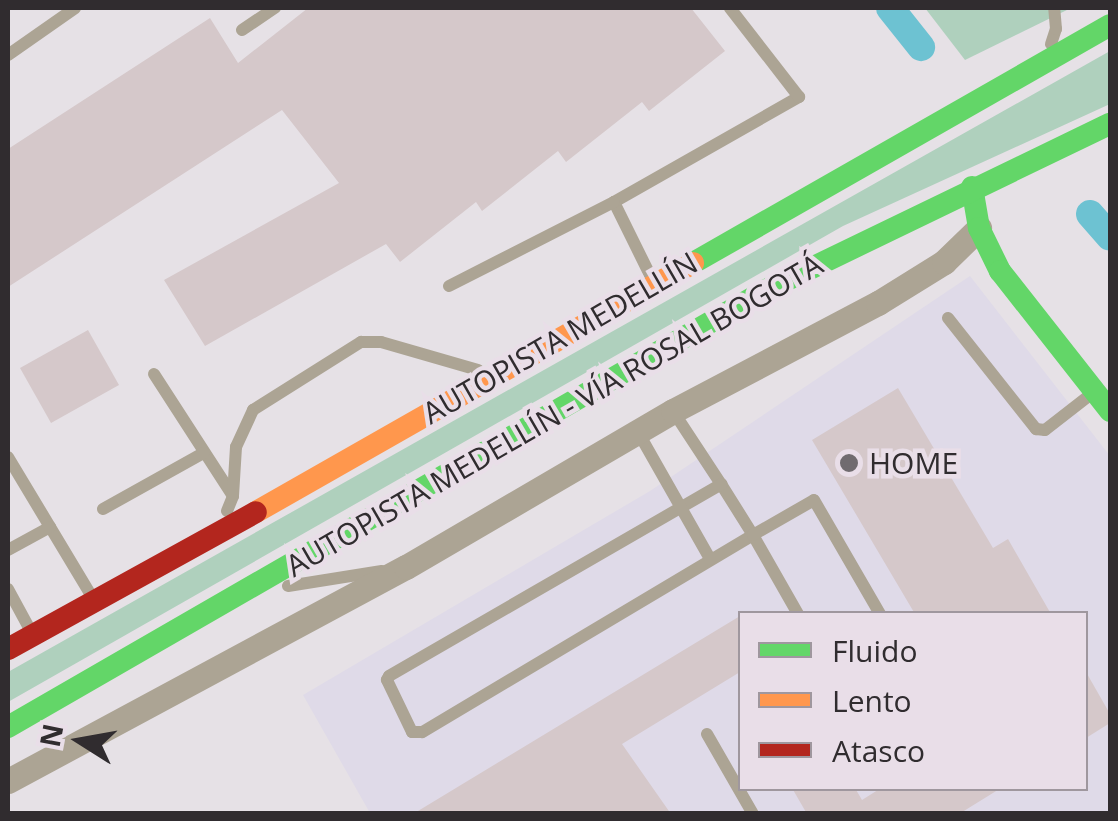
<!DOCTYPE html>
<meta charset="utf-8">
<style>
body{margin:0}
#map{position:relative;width:1118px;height:821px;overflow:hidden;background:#e6e1e6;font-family:"Open Sans",sans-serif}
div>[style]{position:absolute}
.commercial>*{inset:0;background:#dfdae8}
.green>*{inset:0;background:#afd0bd}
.canal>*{height:28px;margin:-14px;padding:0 14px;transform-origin:14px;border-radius:14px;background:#6dc2d2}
.building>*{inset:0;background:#d5c8ca}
.lane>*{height:12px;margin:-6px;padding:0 6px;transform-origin:6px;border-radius:6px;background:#aca494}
.street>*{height:25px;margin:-12.5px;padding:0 12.5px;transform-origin:12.5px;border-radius:12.5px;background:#aca494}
.fast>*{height:22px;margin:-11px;padding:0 11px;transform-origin:11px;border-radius:11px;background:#63d668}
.slow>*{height:22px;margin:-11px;padding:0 11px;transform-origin:11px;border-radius:11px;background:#ff974d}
.jam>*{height:22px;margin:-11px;padding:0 11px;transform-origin:11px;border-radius:11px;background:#b3261e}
.dots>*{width:28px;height:28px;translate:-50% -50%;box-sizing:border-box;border:5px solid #e9dee8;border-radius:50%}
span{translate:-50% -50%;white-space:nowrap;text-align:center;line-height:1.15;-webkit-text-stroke:9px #e9dee8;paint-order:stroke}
.street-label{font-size:30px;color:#302c2f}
.poi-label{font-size:30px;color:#302c2f}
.left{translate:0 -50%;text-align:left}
.frame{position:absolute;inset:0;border:10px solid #302c2f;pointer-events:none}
.legend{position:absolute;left:738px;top:611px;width:350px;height:180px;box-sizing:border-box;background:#e9dee8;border:2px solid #9f979e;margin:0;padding:12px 18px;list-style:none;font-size:30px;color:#302c2f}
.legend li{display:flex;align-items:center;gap:20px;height:50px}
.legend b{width:50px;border:2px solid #9f979e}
.north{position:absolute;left:30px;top:691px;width:100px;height:100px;-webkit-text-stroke:8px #e9dee8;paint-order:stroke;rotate:281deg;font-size:28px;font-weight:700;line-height:40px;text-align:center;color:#302c2f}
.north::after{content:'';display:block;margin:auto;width:35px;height:45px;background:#302c2f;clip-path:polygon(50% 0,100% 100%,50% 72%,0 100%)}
</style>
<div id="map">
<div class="commercial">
<i style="clip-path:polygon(evenodd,970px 276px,1110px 456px,1110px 813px,370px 813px,303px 695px,650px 491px,970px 276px,740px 614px,1086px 614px,1086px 788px,740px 788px,740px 614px)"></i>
</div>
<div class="green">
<i style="clip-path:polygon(925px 8px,1071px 8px,965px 60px)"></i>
<i style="clip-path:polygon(1110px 51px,1110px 104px,843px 226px,8px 702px,8px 672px)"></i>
</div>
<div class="canal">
<i style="left:890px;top:8px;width:50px;rotate:51.5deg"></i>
<i style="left:1090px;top:214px;width:30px;rotate:49deg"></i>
</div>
<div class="building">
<i style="clip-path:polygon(308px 8px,691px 8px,725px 51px,649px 111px,642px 102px,566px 162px,558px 151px,482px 211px,476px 202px,400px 262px,386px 244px,205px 346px,164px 280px,339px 183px,282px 110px,8px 287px,8px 149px,210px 18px,238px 63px)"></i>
<i style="clip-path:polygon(88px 330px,119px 385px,51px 423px,20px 368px)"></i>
<i style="clip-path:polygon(898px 388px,993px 548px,1008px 539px,1051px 614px,915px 614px,812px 440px)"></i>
<i style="clip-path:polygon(740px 616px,740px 672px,622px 744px,671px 814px,413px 814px)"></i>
<i style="clip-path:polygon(1086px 672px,1110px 714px,1110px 723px,1086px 738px)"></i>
<i style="clip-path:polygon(792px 788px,855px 788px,862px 800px,881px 788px,1001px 788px,959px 814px,807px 814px)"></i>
</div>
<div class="lane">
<i style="left:242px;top:30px;width:40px;rotate:-34deg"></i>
<i style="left:1051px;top:44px;width:16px;rotate:-72deg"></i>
<i style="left:1056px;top:29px;width:21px;rotate:-95deg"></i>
<i style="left:8px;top:55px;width:82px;rotate:-35deg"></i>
<i style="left:652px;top:279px;width:86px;rotate:-116.3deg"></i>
<i style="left:614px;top:202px;width:213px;rotate:-29.6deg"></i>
<i style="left:799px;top:97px;width:113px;rotate:-127.8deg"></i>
<i style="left:449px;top:286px;width:185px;rotate:-27deg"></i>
<i style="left:948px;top:318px;width:142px;rotate:51.6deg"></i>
<i style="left:1036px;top:429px;width:9px;rotate:6deg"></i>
<i style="left:1045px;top:430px;width:57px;rotate:-37.9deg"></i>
<i style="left:154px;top:374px;width:145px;rotate:57.1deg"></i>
<i style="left:673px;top:411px;width:87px;rotate:56.7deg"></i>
<i style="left:721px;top:484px;width:60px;rotate:57.9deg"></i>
<i style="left:753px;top:535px;width:385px;rotate:149.2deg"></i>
<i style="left:422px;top:732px;width:10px;rotate:180deg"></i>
<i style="left:412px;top:732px;width:58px;rotate:-115.7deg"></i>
<i style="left:387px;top:680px;width:4px;rotate:-63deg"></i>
<i style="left:389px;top:676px;width:384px;rotate:-30deg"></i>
<i style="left:638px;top:432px;width:146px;rotate:60.4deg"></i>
<i style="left:8px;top:457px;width:161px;rotate:59deg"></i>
<i style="left:103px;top:509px;width:115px;rotate:-29.2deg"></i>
<i style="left:227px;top:511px;width:16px;rotate:-68deg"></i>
<i style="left:233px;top:496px;width:49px;rotate:-86.5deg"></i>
<i style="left:236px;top:447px;width:41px;rotate:-65.3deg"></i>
<i style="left:253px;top:410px;width:128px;rotate:-32.2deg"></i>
<i style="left:361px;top:342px;width:20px"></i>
<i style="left:381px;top:342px;width:101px;rotate:16.1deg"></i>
<i style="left:8px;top:550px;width:48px;rotate:-28.7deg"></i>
<i style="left:288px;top:586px;width:95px;rotate:-9.1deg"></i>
<i style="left:8px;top:589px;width:42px;rotate:61.6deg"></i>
<i style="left:798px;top:614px;width:91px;rotate:-119.7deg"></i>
<i style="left:753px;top:535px;width:70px;rotate:-29.8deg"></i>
<i style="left:814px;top:500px;width:132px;rotate:59.9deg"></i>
<i style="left:707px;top:734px;width:92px;rotate:60.1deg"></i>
</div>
<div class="street">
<i style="left:8px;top:781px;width:452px;rotate:-28.3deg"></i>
<i style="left:406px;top:567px;width:309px;rotate:-30.3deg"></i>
<i style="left:673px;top:411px;width:232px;rotate:-27.8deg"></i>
<i style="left:878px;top:303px;width:78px;rotate:-31.8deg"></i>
<i style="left:944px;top:262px;width:49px;rotate:-44.2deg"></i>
</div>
<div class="fast">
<i style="left:972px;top:187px;width:42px;rotate:80.3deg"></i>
<i style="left:979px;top:228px;width:48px;rotate:64deg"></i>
<i style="left:1000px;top:271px;width:178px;rotate:51.8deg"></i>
<i style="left:693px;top:263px;width:480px;rotate:-29.7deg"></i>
<i style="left:8px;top:727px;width:875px;rotate:-29.96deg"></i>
<i style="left:766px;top:290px;width:382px;rotate:-25.8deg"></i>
</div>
<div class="slow">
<i style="left:256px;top:512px;width:503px;rotate:-29.67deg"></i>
</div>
<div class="jam">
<i style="left:8px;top:649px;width:283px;rotate:-28.9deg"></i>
</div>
<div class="dots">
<i style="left:849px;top:463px;background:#706b6f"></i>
</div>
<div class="street-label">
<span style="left:560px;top:338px;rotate:-30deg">AUTOPISTA MEDELLÍN</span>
<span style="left:554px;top:415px;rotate:-30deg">AUTOPISTA MEDELLÍN - VÍA ROSAL BOGOTÁ</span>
</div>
<div class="poi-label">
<span class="left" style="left:869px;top:463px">HOME</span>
</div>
<div class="frame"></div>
<ul class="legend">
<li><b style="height:12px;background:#63d668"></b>Fluido</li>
<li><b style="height:12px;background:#ff974d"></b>Lento</li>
<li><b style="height:12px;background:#b3261e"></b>Atasco</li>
</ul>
<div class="north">N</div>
</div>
